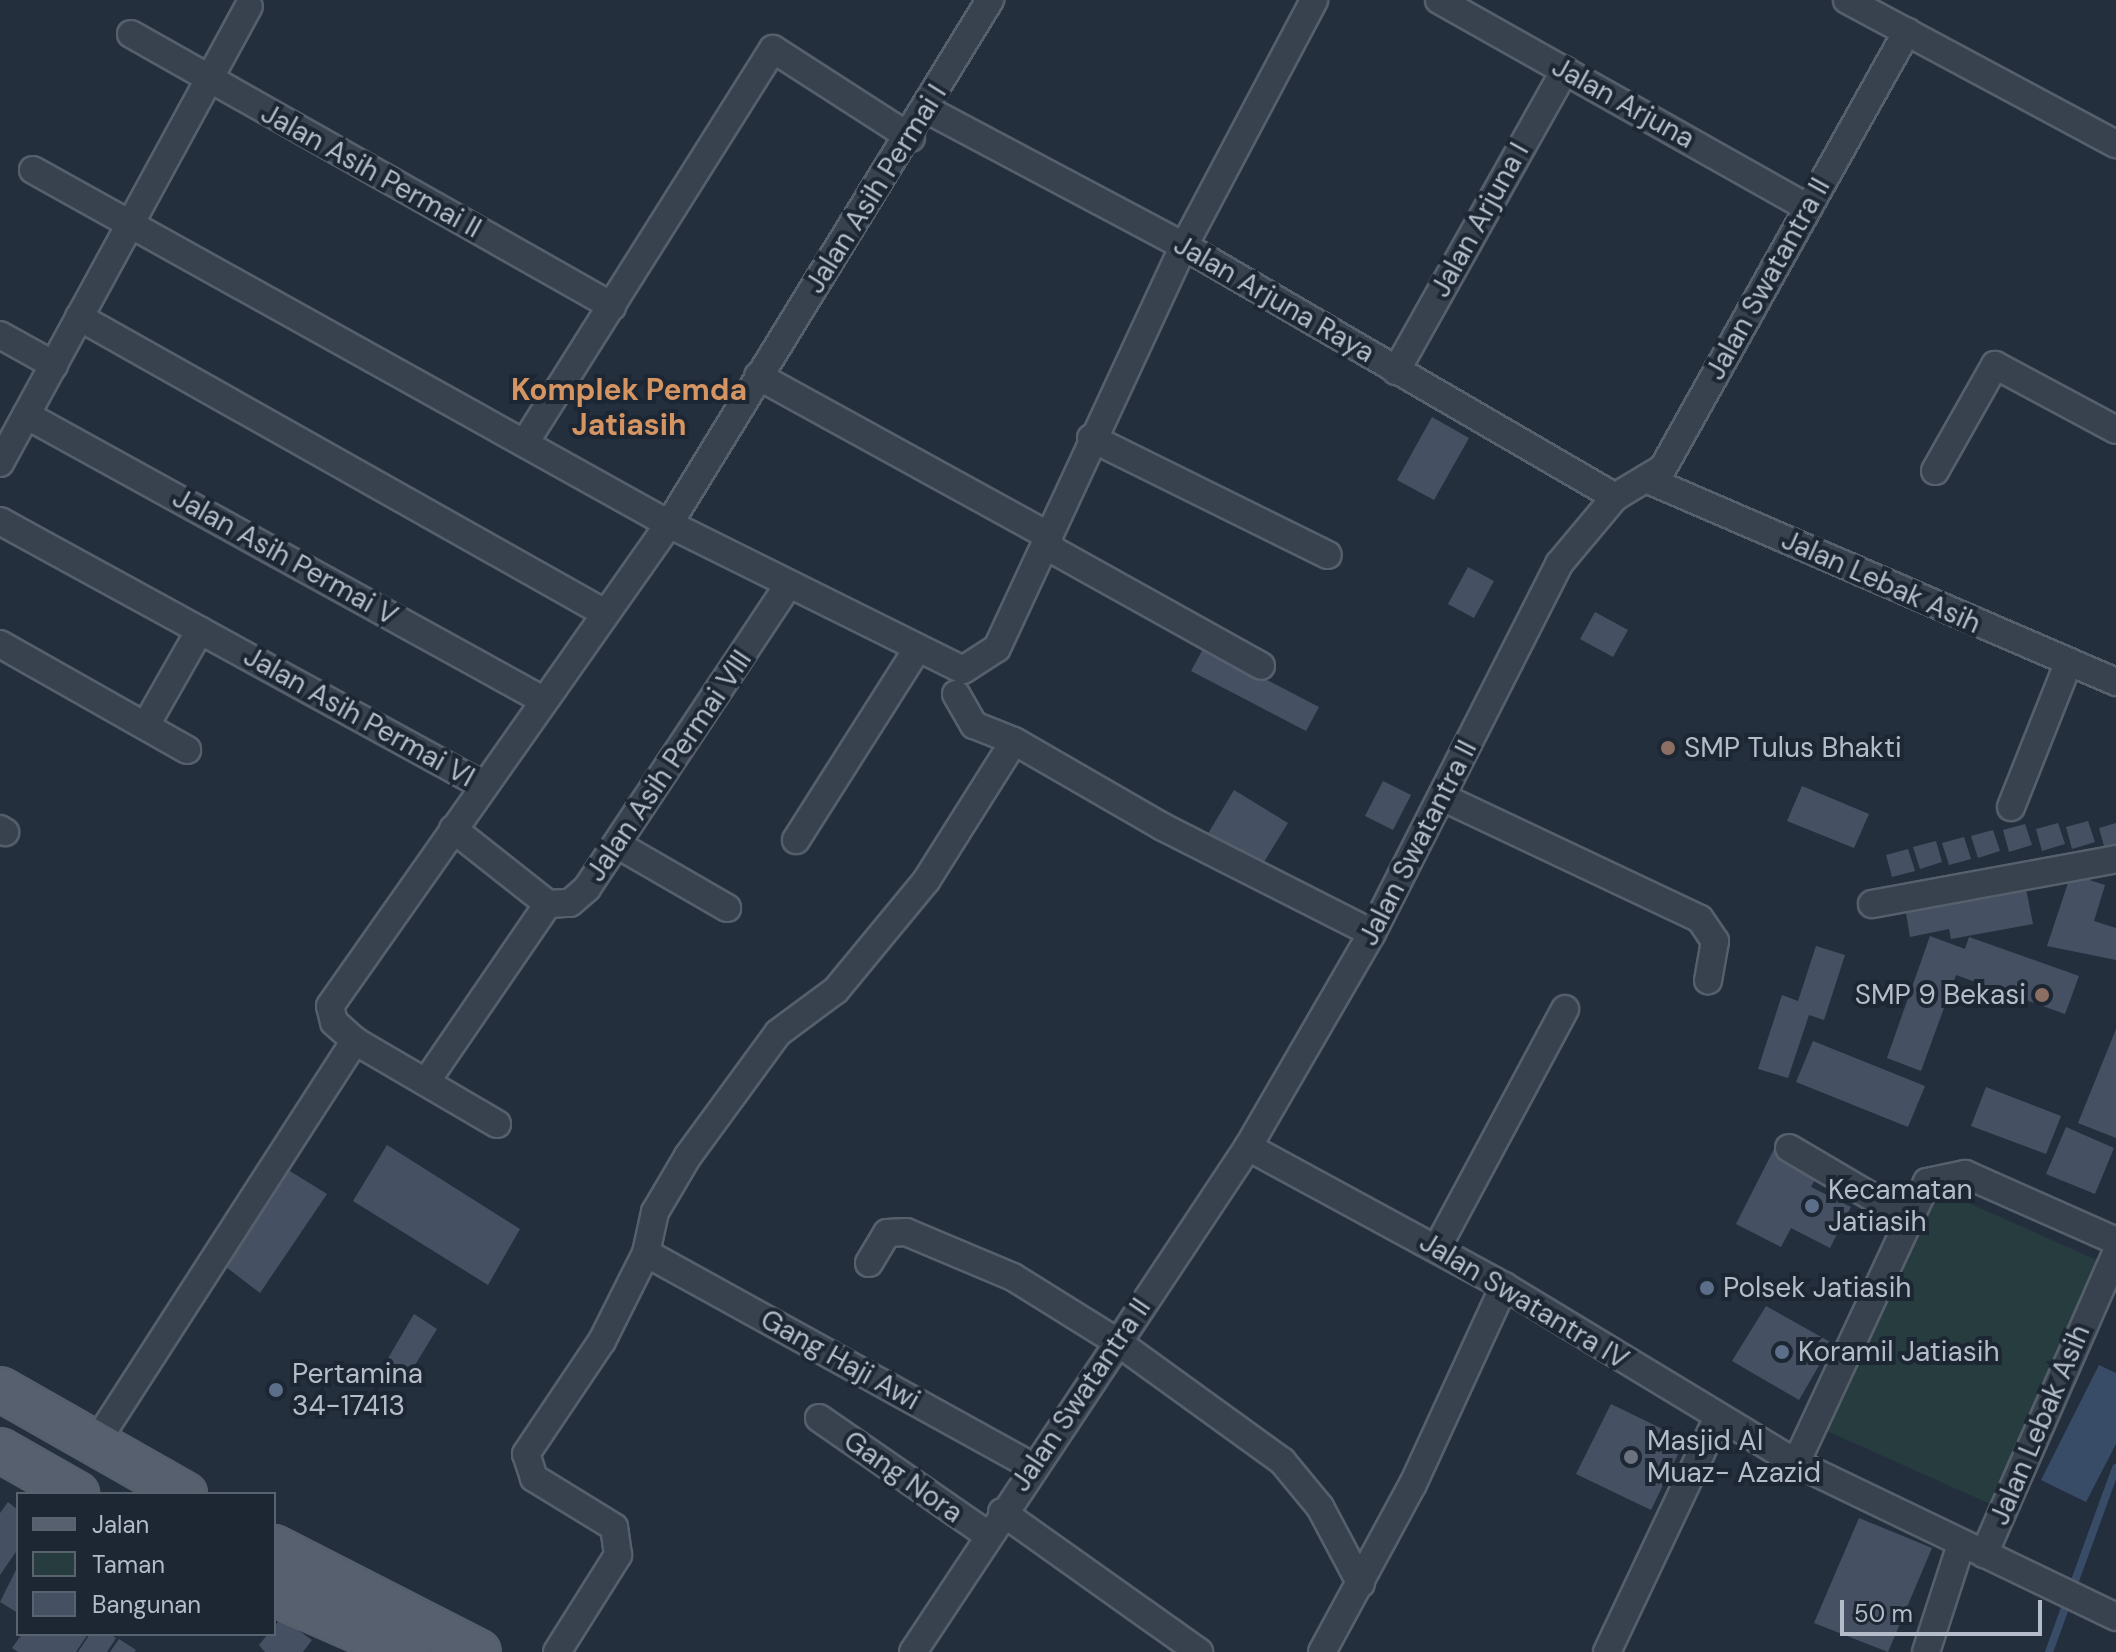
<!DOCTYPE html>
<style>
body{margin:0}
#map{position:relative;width:2116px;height:1652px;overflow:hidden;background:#242f3e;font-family:"DM Sans",sans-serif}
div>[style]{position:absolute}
.green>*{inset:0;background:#263c3f}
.water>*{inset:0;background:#394c67}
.stream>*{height:8px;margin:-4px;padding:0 4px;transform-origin:4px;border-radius:4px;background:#394c67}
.building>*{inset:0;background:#455162}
.roads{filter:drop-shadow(2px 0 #565f6c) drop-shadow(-2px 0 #565f6c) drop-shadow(0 2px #565f6c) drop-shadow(0 -2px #565f6c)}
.minor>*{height:26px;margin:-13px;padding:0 13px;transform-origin:13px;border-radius:13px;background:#38414e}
.primary>*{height:42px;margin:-21px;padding:0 21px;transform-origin:21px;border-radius:21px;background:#56606e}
.dots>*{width:22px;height:22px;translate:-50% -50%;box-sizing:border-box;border:4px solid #1d2633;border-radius:50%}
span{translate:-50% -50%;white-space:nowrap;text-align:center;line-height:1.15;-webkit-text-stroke:8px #1d2633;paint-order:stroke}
.street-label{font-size:28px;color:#b4bcc9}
.poi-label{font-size:28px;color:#b4bcc9}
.left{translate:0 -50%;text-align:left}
.right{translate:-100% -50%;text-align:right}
.neighbourhood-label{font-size:30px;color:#d59563;font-weight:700}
.legend{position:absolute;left:16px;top:1492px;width:260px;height:144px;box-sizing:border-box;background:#1d2633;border:2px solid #59626f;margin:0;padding:10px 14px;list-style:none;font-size:24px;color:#b4bcc9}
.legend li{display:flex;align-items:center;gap:16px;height:40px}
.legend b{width:40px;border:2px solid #59626f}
.scale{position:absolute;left:1840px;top:1600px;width:202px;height:36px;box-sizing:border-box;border:4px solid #b4bcc9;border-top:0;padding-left:10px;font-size:24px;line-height:28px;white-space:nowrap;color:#b4bcc9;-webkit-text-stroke:6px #1d2633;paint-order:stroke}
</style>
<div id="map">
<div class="green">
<i style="clip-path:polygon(1937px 1189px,2099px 1261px,1990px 1504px,1827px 1431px)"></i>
</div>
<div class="water">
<i style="clip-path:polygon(2099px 1365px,2116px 1373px,2116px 1444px,2086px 1502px,2041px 1480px)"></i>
</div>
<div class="stream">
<i style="left:2049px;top:1652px;width:196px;rotate:-70deg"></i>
</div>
<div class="building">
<i style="clip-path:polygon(1432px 417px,1469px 438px,1434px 500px,1397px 480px)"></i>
<i style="clip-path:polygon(1468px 567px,1494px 581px,1474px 618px,1448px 604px)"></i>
<i style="clip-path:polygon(1595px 612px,1628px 630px,1613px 657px,1580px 639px)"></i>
<i style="clip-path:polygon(1204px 647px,1319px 707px,1306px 731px,1191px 671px)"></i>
<i style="clip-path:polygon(1383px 781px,1411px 795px,1393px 830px,1365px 816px)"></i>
<i style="clip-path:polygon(1802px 786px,1869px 814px,1854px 848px,1787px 821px)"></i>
<i style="clip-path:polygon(1234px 790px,1288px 823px,1259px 870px,1206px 837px)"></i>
<i style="clip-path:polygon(2088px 821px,2095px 842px,2072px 849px,2066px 827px)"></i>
<i style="clip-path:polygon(2058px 823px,2065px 844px,2042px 851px,2036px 829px)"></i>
<i style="clip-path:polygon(2116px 823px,2116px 847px,2105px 850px,2099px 828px)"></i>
<i style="clip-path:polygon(2025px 824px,2032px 845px,2009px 852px,2003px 830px)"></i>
<i style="clip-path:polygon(1993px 830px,2000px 851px,1978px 858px,1971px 836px)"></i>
<i style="clip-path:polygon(1964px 837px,1971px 859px,1949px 865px,1942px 843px)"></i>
<i style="clip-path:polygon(1936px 841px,1942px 862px,1920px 869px,1913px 847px)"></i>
<i style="clip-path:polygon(1908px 849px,1915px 871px,1892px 877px,1886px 855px)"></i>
<i style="clip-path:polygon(2071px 874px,2105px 885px,2094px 921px,2116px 928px,2116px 960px,2047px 946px)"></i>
<i style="clip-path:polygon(2024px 879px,2033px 924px,1951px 939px,1949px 929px,1910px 937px,1904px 901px)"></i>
<i style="clip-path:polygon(1930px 936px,1965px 949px,1969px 937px,2079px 976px,2065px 1014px,1956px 975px,1921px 1071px,1887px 1058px)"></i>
<i style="clip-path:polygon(1816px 946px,1845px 955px,1824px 1020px,1809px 1015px,1788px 1078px,1758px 1069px,1782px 995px,1798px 1001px)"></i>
<i style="clip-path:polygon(2116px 1029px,2116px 1138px,2078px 1123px)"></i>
<i style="clip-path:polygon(1813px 1041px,1925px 1086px,1908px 1127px,1796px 1082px)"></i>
<i style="clip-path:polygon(1986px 1087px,2061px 1116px,2046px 1154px,1971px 1126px)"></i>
<i style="clip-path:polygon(2066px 1127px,2114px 1148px,2095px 1194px,2046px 1174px)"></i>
<i style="clip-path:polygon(387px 1145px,520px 1229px,488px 1285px,353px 1201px)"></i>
<i style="clip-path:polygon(1775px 1147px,1820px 1170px,1811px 1187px,1851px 1207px,1830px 1248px,1791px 1228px,1781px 1247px,1736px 1224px)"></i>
<i style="clip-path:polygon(285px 1168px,327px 1194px,260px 1293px,221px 1263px)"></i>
<i style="clip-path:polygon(1766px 1306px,1832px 1343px,1799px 1400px,1732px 1361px)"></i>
<i style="clip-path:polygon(414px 1314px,437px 1329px,410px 1373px,387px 1360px)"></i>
<i style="clip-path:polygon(1611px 1404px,1685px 1440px,1651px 1510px,1576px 1474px)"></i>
<i style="clip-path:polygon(8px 1502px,18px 1510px,18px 1549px,0 1575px,0 1513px)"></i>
<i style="clip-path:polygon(1859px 1518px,1932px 1548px,1888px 1652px,1814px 1623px)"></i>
<i style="clip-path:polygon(18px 1566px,18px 1613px,0 1602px)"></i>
<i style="clip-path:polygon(281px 1618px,312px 1640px,303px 1652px,265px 1652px,259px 1645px)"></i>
<i style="clip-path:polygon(22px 1634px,88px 1634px,76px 1652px,18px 1652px,12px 1648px)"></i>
<i style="clip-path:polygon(90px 1634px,110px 1634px,116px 1638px,107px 1652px,78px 1652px)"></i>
<i style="clip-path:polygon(119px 1639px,136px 1650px,134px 1652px,110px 1652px)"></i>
</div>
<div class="roads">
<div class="minor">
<i style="left:1439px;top:0;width:422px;rotate:29.4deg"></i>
<i style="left:1847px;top:0;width:305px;rotate:28.2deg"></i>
<i style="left:131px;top:34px;width:553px;rotate:29.49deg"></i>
<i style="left:928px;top:110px;width:290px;rotate:28deg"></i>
<i style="left:1184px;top:246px;width:499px;rotate:30.2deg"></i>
<i style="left:33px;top:170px;width:728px;rotate:29.1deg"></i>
<i style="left:669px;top:524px;width:328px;rotate:26.4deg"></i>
<i style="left:963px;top:670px;width:40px;rotate:-32.9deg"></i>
<i style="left:997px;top:648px;width:443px;rotate:-65.1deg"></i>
<i style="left:1184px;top:246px;width:278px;rotate:-62.1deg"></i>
<i style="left:79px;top:317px;width:601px;rotate:29.38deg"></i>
<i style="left:0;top:335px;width:62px;rotate:29.1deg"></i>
<i style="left:1396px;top:371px;width:345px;rotate:-60.7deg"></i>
<i style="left:758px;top:376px;width:328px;rotate:28.8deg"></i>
<i style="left:1045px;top:534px;width:18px;rotate:63deg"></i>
<i style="left:1053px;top:550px;width:238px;rotate:29.1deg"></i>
<i style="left:26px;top:415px;width:590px;rotate:28.87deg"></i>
<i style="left:1091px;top:438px;width:264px;rotate:26.3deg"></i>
<i style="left:526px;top:441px;width:463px;rotate:-57.8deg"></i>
<i style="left:773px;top:49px;width:164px;rotate:32.8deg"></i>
<i style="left:0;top:463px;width:520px;rotate:-61.42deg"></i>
<i style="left:1935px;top:471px;width:122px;rotate:-60.5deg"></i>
<i style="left:1995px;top:365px;width:137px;rotate:28.2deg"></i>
<i style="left:1646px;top:479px;width:512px;rotate:23.36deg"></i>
<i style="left:0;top:521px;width:552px;rotate:28.7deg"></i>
<i style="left:0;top:644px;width:215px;rotate:29.5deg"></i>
<i style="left:956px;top:694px;width:36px;rotate:60deg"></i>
<i style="left:974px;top:725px;width:43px;rotate:21.8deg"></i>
<i style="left:146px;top:725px;width:109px;rotate:-60.4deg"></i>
<i style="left:1442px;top:797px;width:285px;rotate:25.3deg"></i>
<i style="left:1700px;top:919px;width:27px;rotate:56deg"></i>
<i style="left:1715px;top:941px;width:40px;rotate:100deg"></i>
<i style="left:2011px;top:807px;width:154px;rotate:-68.3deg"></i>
<i style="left:0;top:829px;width:6px;rotate:31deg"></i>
<i style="left:453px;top:829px;width:121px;rotate:38.3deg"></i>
<i style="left:796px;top:840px;width:224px;rotate:-57.6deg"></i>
<i style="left:618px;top:845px;width:126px;rotate:30deg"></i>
<i style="left:1872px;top:904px;width:248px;rotate:-10.4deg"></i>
<i style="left:426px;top:1082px;width:216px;rotate:-55.6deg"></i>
<i style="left:548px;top:904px;width:22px;rotate:-3deg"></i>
<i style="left:570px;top:903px;width:23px;rotate:-41deg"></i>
<i style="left:587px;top:888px;width:363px;rotate:-56.4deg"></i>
<i style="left:497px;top:1124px;width:164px;rotate:-149.7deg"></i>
<i style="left:355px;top:1041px;width:28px;rotate:-138deg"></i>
<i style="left:334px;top:1022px;width:16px;rotate:-104deg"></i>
<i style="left:330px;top:1006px;width:589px;rotate:-54.88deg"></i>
<i style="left:669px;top:524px;width:615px;rotate:-58.51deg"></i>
<i style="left:1248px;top:1147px;width:291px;rotate:28.5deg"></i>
<i style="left:1504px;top:1286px;width:341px;rotate:31.2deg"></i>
<i style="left:1796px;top:1463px;width:355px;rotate:25.7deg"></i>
<i style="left:1789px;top:1148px;width:136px;rotate:30.5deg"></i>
<i style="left:1437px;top:1248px;width:271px;rotate:-61.8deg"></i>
<i style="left:646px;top:1253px;width:42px;rotate:-77.6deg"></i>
<i style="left:655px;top:1212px;width:65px;rotate:-59.5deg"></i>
<i style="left:688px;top:1156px;width:152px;rotate:-53.8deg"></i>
<i style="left:778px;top:1033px;width:72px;rotate:-36.6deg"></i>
<i style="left:836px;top:990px;width:141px;rotate:-50.5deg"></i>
<i style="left:926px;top:881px;width:165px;rotate:-57.8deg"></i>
<i style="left:1014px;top:741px;width:172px;rotate:30deg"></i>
<i style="left:1163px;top:827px;width:234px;rotate:26.9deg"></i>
<i style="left:646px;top:1253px;width:442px;rotate:28.9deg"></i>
<i style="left:869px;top:1263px;width:35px;rotate:-59deg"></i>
<i style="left:887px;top:1233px;width:19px;rotate:-3deg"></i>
<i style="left:906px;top:1232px;width:116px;rotate:22.8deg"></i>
<i style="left:1013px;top:1277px;width:121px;rotate:31.9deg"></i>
<i style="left:1116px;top:1341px;width:205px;rotate:35.9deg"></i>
<i style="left:1282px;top:1461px;width:60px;rotate:50.4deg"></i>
<i style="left:1320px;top:1507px;width:87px;rotate:62deg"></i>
<i style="left:819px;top:1418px;width:206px;rotate:34.7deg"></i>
<i style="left:95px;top:1444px;width:480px;rotate:-57.2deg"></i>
<i style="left:1796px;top:1463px;width:310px;rotate:-65deg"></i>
<i style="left:1927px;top:1182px;width:39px;rotate:-12deg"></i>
<i style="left:1965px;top:1174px;width:165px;rotate:23.9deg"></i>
<i style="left:1002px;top:1512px;width:242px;rotate:35.4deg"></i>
<i style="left:1984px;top:1554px;width:328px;rotate:-66.3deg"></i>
<i style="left:557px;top:1652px;width:115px;rotate:-57.8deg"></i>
<i style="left:618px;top:1555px;width:28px;rotate:-98deg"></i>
<i style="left:614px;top:1527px;width:94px;rotate:-148.5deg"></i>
<i style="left:534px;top:1478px;width:25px;rotate:-108deg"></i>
<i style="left:526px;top:1454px;width:136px;rotate:-56.1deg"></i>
<i style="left:602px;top:1341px;width:98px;rotate:-63.4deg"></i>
<i style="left:913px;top:1652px;width:606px;rotate:-56.44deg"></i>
<i style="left:1248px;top:1147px;width:247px;rotate:-59.9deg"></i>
<i style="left:1372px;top:933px;width:414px;rotate:-63.1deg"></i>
<i style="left:1559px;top:564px;width:87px;rotate:-50.1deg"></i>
<i style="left:1615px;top:497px;width:56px;rotate:-31.1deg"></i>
<i style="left:1663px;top:468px;width:500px;rotate:-60.8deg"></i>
<i style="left:1322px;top:1652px;width:191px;rotate:-61.6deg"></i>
<i style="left:1413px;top:1484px;width:218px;rotate:-65.3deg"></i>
<i style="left:1607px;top:1652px;width:260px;rotate:-64.7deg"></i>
<i style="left:1926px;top:1652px;width:114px;rotate:-72deg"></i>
</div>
<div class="primary">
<i style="left:0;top:1389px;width:213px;rotate:29.6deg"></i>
<i style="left:0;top:1450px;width:89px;rotate:29.7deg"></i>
<i style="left:274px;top:1547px;width:230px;rotate:27.1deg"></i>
<i style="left:274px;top:1594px;width:144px;rotate:23.7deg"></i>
</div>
</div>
<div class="dots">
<i style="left:1668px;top:748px;background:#8d6e63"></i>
<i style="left:2042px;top:995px;background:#8d6e63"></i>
<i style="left:1812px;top:1206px;background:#5c6f8a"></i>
<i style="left:1707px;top:1288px;background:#5c6f8a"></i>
<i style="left:1782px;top:1352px;background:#5c6f8a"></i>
<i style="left:276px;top:1390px;background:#5c6f8a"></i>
<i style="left:1631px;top:1457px;background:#6b7280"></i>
</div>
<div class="street-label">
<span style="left:1623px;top:103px;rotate:29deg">Jalan Arjuna</span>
<span style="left:371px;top:171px;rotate:29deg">Jalan Asih Permai II</span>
<span style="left:876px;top:189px;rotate:-58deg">Jalan Asih Permai I</span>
<span style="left:1480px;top:220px;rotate:-61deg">Jalan Arjuna I</span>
<span style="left:1768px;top:279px;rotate:-61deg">Jalan Swatantra II</span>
<span style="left:1274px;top:299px;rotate:30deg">Jalan Arjuna Raya</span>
<span style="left:285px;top:557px;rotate:29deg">Jalan Asih Permai V</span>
<span style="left:1881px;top:582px;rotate:24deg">Jalan Lebak Asih</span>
<span style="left:359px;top:717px;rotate:29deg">Jalan Asih Permai VI</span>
<span style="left:669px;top:766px;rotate:-56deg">Jalan Asih Permai VIII</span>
<span style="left:1418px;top:843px;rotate:-63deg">Jalan Swatantra II</span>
<span style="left:1524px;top:1301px;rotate:31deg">Jalan Swatantra IV</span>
<span style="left:840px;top:1360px;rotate:29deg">Gang Haji Awi</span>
<span style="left:1081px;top:1395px;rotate:-56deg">Jalan Swatantra II</span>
<span style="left:2040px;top:1425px;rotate:-67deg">Jalan Lebak Asih</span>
<span style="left:903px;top:1477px;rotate:35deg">Gang Nora</span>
</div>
<div class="poi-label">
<span class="left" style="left:1684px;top:748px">SMP Tulus Bhakti</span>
<span class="right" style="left:2026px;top:995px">SMP 9 Bekasi</span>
<span class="left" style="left:1828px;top:1206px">Kecamatan<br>Jatiasih</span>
<span class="left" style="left:1723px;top:1288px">Polsek Jatiasih</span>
<span class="left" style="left:1798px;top:1352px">Koramil Jatiasih</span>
<span class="left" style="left:292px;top:1390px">Pertamina<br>34-17413</span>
<span class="left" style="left:1647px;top:1457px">Masjid Al<br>Muaz- Azazid</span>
</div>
<div class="neighbourhood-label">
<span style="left:629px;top:407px">Komplek Pemda<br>Jatiasih</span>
</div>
<ul class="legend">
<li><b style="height:10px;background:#56606e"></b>Jalan</li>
<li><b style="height:22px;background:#263c3f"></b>Taman</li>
<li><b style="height:22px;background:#455162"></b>Bangunan</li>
</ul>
<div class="scale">50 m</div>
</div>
